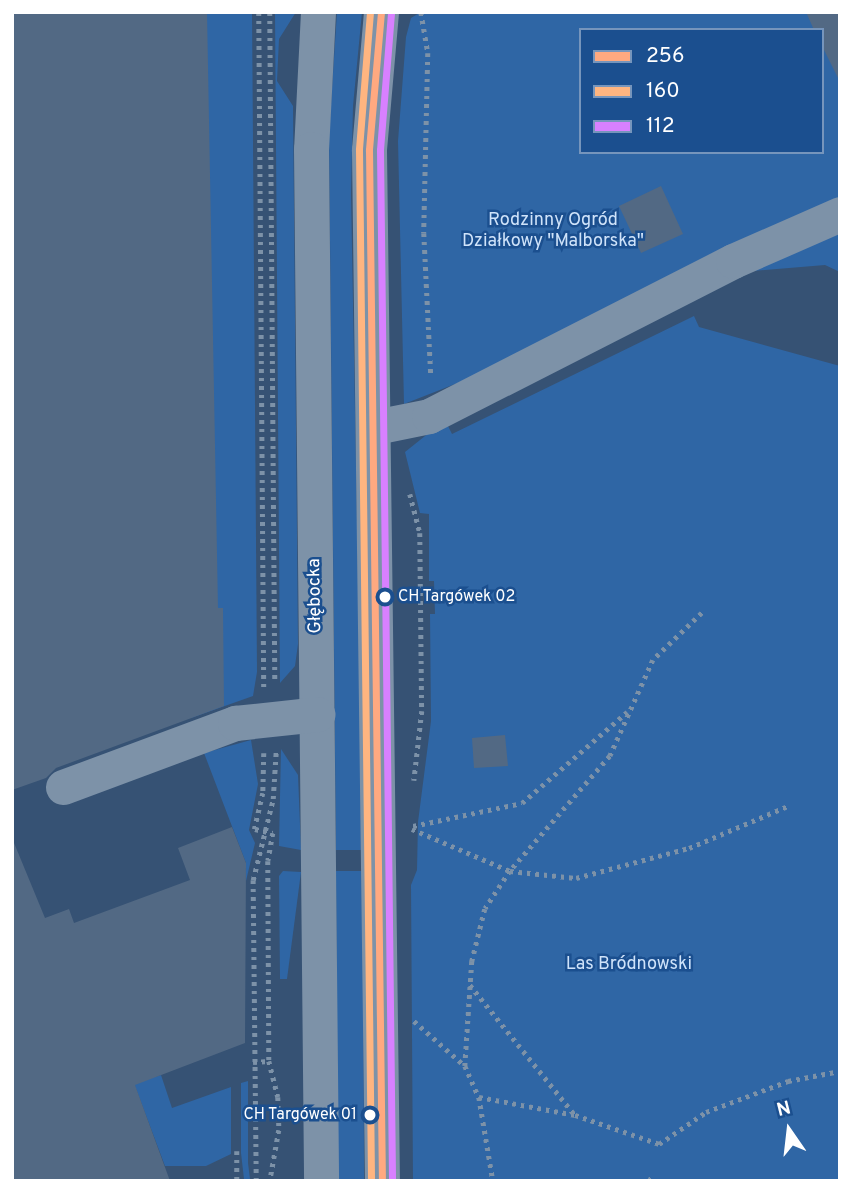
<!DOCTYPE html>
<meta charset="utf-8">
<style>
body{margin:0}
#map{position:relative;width:852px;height:1193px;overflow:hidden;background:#365274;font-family:Overpass,sans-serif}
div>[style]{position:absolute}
.green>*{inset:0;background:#2f66a5}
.building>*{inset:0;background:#526984}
.path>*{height:4.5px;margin-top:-2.25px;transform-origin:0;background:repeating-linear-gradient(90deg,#7d92a8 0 3.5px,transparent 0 8.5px)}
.minor>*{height:35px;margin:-17.5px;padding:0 17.5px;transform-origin:17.5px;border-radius:17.5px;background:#7d92a8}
.bus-1>*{height:7px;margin:-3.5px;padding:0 3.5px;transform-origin:3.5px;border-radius:3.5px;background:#ffa980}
.bus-2>*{height:7px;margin:-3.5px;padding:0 3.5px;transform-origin:3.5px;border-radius:3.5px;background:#ffb580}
.bus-3>*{height:7px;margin:-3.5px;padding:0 3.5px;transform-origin:3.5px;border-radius:3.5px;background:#d880ff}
.dots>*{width:19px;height:19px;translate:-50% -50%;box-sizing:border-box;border:4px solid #1b4f8f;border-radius:50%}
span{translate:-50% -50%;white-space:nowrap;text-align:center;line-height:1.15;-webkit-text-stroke:5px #1b4f8f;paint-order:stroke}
.bus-label{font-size:16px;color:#fff}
.left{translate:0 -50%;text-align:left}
.right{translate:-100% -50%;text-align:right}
.park-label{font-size:18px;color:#cfe3fa}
.street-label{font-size:18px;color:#fff}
.frame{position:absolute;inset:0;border:14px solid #fff;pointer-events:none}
.legend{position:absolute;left:579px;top:28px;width:245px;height:126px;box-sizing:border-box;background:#1b4f8f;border:2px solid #7695bc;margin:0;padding:9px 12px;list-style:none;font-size:21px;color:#fff}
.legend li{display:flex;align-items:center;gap:14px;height:35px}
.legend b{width:35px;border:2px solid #7695bc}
.north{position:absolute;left:754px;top:1095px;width:70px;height:70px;-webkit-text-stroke:5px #1b4f8f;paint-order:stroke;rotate:346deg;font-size:19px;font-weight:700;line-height:28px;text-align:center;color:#fff}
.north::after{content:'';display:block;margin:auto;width:24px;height:32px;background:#fff;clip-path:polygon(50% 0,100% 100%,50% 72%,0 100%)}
</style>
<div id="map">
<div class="green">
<i style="clip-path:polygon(207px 12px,252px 12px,257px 672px,253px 696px,191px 718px)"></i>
<i style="clip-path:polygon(275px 12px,296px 12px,279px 39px,277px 81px,293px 106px,298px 644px,295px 666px,280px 683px)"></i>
<i style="clip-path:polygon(337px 12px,362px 12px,353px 106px,351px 194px,363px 850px,336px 850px,329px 135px)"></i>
<i style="clip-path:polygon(evenodd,421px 12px,840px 12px,840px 272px,825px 265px,741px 272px,404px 404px,398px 141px,406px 37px,411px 18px,421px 12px,581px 30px,822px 30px,822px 152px,581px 152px,581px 30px)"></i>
<i style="clip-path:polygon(694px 316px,699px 327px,840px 366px,840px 1181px,413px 1181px,411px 885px,417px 870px,418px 822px,431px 721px,430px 614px,435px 614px,434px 581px,429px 581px,429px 514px,420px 513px,405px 452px,445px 420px,452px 434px)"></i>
<i style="clip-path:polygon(251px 740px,258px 784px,249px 830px,255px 843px,246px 881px,246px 863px,204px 753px)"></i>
<i style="clip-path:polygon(281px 749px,298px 775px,301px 850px,279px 846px)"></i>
<i style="clip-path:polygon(283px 871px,301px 872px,287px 979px,280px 979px,279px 876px)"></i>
<i style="clip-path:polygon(336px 871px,363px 871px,364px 1181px,338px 1181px)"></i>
<i style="clip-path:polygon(103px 1001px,155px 1077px,161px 1075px,172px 1108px,231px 1087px,231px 1154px,206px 1166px,165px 1166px)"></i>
<i style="clip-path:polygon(248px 1081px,248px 1163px,250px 1179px,244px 1179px,241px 1153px,241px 1083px)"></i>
</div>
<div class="building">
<i style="clip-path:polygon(12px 12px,207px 12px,218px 608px,223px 608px,224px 706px,56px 768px,46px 778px,12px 790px)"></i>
<i style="clip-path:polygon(806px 12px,840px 12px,840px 82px,822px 46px,822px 30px,814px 30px)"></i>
<i style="clip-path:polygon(661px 186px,683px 234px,641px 253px,619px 206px)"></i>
<i style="clip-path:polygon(505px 735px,508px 766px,474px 768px,472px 738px)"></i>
<i style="clip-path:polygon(232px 827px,246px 863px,245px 1043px,135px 1085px,170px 1181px,12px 1181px,12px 838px,45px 918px,69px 909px,74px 923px,190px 880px,178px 848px)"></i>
</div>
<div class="path">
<i style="left:259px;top:12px;width:675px;rotate:89.58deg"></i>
<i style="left:270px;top:12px;width:671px;rotate:89.57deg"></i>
<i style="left:421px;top:12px;width:42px;rotate:80.3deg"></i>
<i style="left:428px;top:53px;width:180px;rotate:91.3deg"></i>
<i style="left:424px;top:233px;width:142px;rotate:87.2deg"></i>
<i style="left:410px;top:494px;width:40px;rotate:75.6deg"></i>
<i style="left:420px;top:533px;width:178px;rotate:89.4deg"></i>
<i style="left:422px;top:711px;width:70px;rotate:96.5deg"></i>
<i style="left:702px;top:613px;width:68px;rotate:136.2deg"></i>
<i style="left:653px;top:660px;width:105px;rotate:114.1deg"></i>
<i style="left:610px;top:756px;width:152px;rotate:131deg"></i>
<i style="left:510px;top:871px;width:66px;rotate:6.1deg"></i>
<i style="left:576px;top:878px;width:117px;rotate:-14.9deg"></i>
<i style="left:689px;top:848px;width:108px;rotate:-23deg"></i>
<i style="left:264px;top:753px;width:40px;rotate:91.4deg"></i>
<i style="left:263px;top:793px;width:37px;rotate:103deg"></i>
<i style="left:255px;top:829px;width:18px;rotate:13deg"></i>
<i style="left:273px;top:833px;width:28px;rotate:100deg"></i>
<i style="left:268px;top:861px;width:200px;rotate:89.7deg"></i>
<i style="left:269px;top:1061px;width:37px;rotate:76deg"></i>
<i style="left:278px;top:1097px;width:33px;rotate:88deg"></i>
<i style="left:279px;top:1130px;width:52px;rotate:100deg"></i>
<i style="left:413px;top:826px;width:111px;rotate:-11.9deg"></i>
<i style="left:522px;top:803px;width:139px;rotate:-40.9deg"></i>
<i style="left:412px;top:829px;width:107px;rotate:23.2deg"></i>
<i style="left:510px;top:871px;width:45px;rotate:123.3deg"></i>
<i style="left:485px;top:909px;width:54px;rotate:104deg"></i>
<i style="left:472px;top:961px;width:105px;rotate:93.8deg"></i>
<i style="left:470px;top:985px;width:167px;rotate:51.1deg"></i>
<i style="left:414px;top:1021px;width:68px;rotate:41.4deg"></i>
<i style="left:465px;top:1066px;width:34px;rotate:66deg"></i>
<i style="left:479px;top:1097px;width:85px;rotate:80.5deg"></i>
<i style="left:253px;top:1062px;width:16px;rotate:-4deg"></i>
<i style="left:479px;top:1097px;width:98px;rotate:10.6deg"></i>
<i style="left:575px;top:1115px;width:89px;rotate:19deg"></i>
<i style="left:659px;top:1144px;width:57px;rotate:-34.2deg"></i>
<i style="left:706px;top:1112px;width:88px;rotate:-20.7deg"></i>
<i style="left:788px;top:1081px;width:53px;rotate:-10.9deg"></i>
<i style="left:237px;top:1151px;width:30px;rotate:90deg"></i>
<i style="left:256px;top:1181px;width:301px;rotate:-90.6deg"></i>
<i style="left:253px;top:880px;width:83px;rotate:-76.1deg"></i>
<i style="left:273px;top:799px;width:48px;rotate:-86.4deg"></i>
<i style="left:649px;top:1181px;width:6px;rotate:-59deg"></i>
</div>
<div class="minor">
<i style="left:318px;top:12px;width:137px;rotate:92.9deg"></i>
<i style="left:311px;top:149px;width:1032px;rotate:89.44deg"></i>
<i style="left:381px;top:12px;width:139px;rotate:95deg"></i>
<i style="left:369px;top:150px;width:1031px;rotate:89.28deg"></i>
<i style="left:375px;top:427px;width:55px;rotate:-11.5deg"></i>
<i style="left:429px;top:416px;width:341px;rotate:-27deg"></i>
<i style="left:733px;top:261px;width:117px;rotate:-23.7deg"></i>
<i style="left:63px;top:787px;width:184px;rotate:-20.4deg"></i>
<i style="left:235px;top:723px;width:83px;rotate:-6.2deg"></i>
</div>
<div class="bus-1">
<i style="left:381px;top:12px;width:139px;rotate:95deg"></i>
<i style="left:369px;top:150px;width:1031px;rotate:89.28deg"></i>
</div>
<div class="bus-2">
<i style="left:370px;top:12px;width:138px;rotate:94.6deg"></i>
<i style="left:359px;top:150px;width:1031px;rotate:89.33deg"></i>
</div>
<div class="bus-3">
<i style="left:391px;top:13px;width:137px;rotate:94.6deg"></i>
<i style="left:380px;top:150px;width:1031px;rotate:89.33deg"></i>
</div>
<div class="dots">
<i style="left:385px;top:597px;background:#fff"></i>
<i style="left:370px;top:1115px;background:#fff"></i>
</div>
<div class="bus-label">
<span class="left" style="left:398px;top:597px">CH Targówek 02</span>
<span class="right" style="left:357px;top:1115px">CH Targówek 01</span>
</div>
<div class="park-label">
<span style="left:553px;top:232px">Rodzinny Ogród<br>Działkowy "Malborska"</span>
<span style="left:629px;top:965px">Las Bródnowski</span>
</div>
<div class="street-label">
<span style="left:316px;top:596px;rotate:-91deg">Głębocka</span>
</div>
<div class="frame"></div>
<ul class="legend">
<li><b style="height:9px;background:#ffa980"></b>256</li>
<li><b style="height:9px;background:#ffb580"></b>160</li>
<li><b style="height:9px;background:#d880ff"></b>112</li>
</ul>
<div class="north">N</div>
</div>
